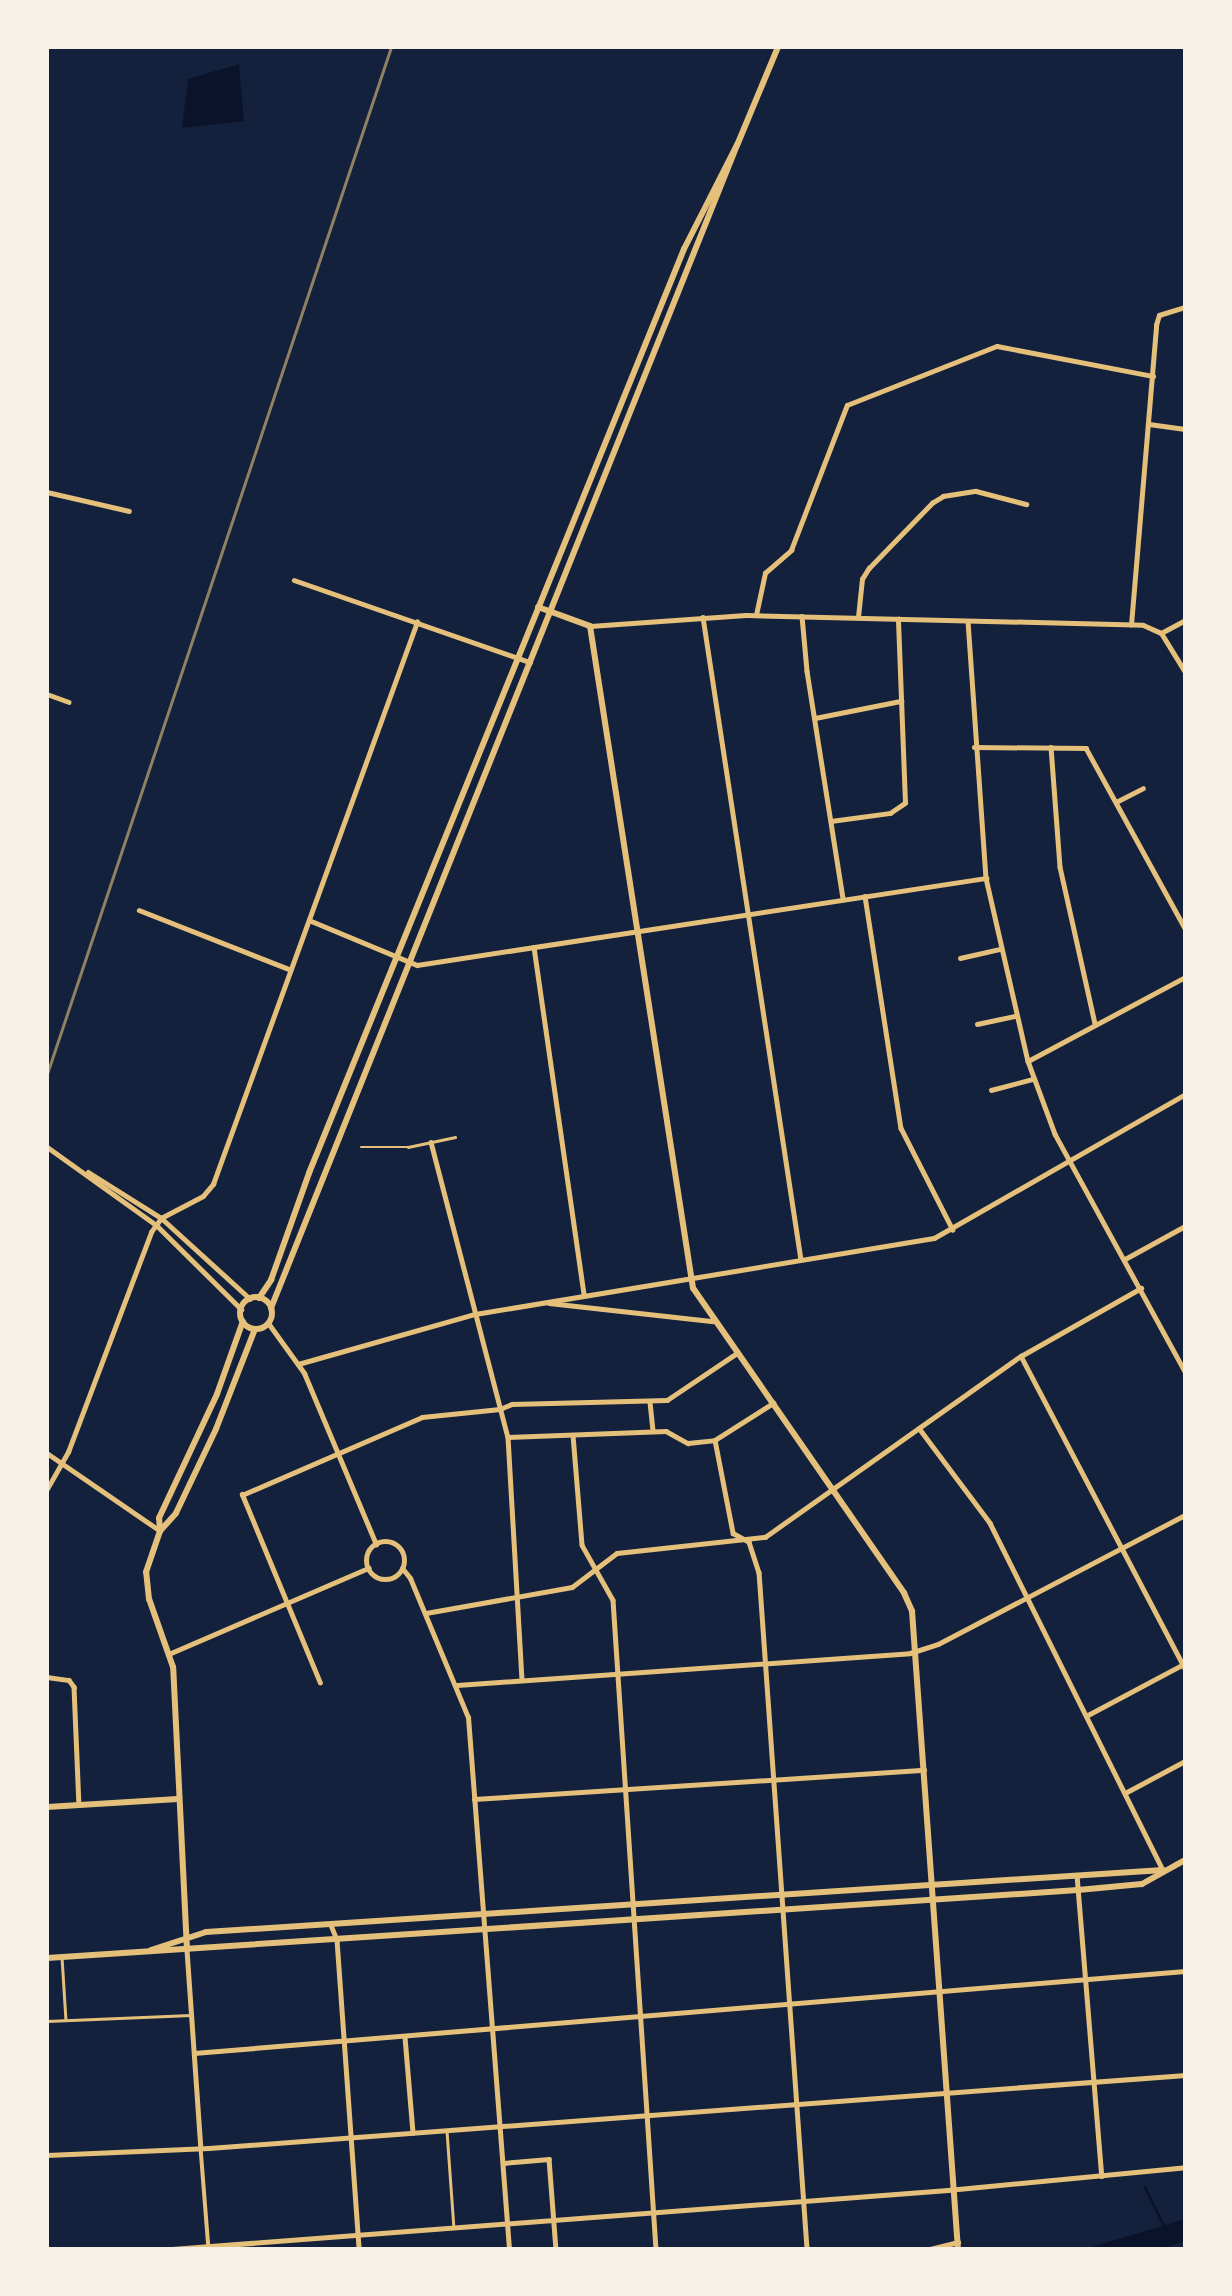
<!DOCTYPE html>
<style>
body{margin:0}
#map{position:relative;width:1232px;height:2296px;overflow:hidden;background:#14213d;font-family:Lato,sans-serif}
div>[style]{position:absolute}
.water>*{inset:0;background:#0b132b}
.stream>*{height:2.5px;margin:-1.25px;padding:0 1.25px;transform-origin:1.25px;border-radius:1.25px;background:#0b132b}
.service>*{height:2.5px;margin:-1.25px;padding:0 1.25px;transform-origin:1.25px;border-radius:1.25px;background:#e5c07b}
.pedestrian>*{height:3.5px;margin:-1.75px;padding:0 1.75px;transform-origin:1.75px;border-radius:1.75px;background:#e5c07b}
.minor>*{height:4.5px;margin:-2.25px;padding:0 2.25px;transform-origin:2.25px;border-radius:2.25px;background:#e5c07b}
.tertiary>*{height:5px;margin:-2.5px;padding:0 2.5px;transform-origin:2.5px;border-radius:2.5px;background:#e5c07b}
.tertiary>.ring{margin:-2.5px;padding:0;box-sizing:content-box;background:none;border:5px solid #e5c07b;border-radius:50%}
.secondary>*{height:6px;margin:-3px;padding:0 3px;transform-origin:3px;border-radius:3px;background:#e5c07b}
.secondary>.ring{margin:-3px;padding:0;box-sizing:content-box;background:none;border:6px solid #e5c07b;border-radius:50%}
.rail>*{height:2.5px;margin:-1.25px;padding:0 1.25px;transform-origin:1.25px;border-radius:1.25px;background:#918062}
span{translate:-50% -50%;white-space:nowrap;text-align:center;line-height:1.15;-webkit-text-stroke:7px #f6f1e7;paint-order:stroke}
.frame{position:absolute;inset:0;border:49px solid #f6f1e7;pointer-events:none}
</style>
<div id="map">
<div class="water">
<i style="clip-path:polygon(239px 64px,244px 121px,182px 128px,188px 79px)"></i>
<i style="clip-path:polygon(1185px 2219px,1185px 2241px,1162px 2249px,1085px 2249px)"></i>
</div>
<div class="stream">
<i style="left:1145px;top:2187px;width:46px;rotate:64deg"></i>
</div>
<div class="service">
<i style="left:361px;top:1147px;width:47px"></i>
<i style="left:408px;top:1147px;width:48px;rotate:-12deg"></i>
<i style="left:62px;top:1957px;width:63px;rotate:86.4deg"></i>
<i style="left:47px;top:2021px;width:144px;rotate:-2.4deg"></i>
<i style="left:447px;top:2131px;width:97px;rotate:85.9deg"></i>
</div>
<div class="pedestrian">
<i style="left:201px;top:2148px;width:101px;rotate:85.5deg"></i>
</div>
<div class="minor">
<i style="left:1149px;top:424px;width:36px;rotate:8deg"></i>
<i style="left:47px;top:492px;width:84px;rotate:13deg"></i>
<i style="left:294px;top:580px;width:250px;rotate:19.2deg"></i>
<i style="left:756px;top:615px;width:43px;rotate:-77.9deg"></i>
<i style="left:765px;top:573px;width:35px;rotate:-41deg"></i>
<i style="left:791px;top:550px;width:155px;rotate:-68.9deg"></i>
<i style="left:847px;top:405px;width:161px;rotate:-21.5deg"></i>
<i style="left:997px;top:346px;width:159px;rotate:10.9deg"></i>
<i style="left:802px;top:616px;width:55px;rotate:84.8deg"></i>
<i style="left:807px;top:671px;width:231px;rotate:81deg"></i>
<i style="left:703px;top:617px;width:650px;rotate:81.33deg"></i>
<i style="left:858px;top:617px;width:38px;rotate:-84deg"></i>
<i style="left:862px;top:579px;width:13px;rotate:-58deg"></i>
<i style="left:869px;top:568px;width:91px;rotate:-45.9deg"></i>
<i style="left:932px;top:503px;width:13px;rotate:-32deg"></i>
<i style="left:943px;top:496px;width:33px;rotate:-9deg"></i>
<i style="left:976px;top:491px;width:52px;rotate:14.6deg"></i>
<i style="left:968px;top:621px;width:258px;rotate:86deg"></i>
<i style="left:986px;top:878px;width:188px;rotate:77.1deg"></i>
<i style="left:1028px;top:1061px;width:78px;rotate:69.7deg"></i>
<i style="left:1055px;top:1134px;width:270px;rotate:61.3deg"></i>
<i style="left:1131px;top:625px;width:301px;rotate:-85.2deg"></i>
<i style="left:1156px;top:325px;width:10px;rotate:-73deg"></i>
<i style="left:1159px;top:315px;width:27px;rotate:-17deg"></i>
<i style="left:47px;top:694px;width:23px;rotate:20deg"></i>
<i style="left:815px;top:718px;width:88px;rotate:-11.2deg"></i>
<i style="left:974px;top:747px;width:112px;rotate:0.5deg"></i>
<i style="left:1086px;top:748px;width:205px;rotate:61.2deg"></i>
<i style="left:1051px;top:747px;width:120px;rotate:85.7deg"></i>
<i style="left:1060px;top:867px;width:161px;rotate:77.4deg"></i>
<i style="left:1116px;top:802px;width:30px;rotate:-27deg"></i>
<i style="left:831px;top:821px;width:60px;rotate:-7.7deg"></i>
<i style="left:890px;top:813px;width:18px;rotate:-34deg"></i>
<i style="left:905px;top:803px;width:184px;rotate:-92.2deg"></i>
<i style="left:865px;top:896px;width:235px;rotate:81.2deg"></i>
<i style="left:901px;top:1128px;width:114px;rotate:63deg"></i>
<i style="left:139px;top:910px;width:163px;rotate:21.5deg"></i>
<i style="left:309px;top:920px;width:117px;rotate:22.6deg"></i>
<i style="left:417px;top:965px;width:576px;rotate:-8.69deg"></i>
<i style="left:534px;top:947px;width:350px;rotate:81.8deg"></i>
<i style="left:960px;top:958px;width:41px;rotate:-12.7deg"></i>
<i style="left:977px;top:1024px;width:40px;rotate:-12deg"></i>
<i style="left:1028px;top:1061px;width:178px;rotate:-28.1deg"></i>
<i style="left:991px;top:1090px;width:43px;rotate:-14.7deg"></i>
<i style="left:431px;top:1142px;width:305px;rotate:75.4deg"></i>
<i style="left:508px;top:1437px;width:241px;rotate:86.7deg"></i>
<i style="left:1125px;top:1259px;width:68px;rotate:-28.8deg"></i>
<i style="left:549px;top:1303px;width:165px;rotate:6.3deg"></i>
<i style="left:1021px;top:1356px;width:353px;rotate:62.3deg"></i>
<i style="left:650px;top:1402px;width:29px;rotate:84deg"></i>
<i style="left:919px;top:1428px;width:119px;rotate:53.2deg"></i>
<i style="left:990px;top:1523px;width:388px;rotate:63.5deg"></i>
<i style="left:573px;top:1435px;width:110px;rotate:85.3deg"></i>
<i style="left:582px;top:1545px;width:63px;rotate:60.6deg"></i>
<i style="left:613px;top:1600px;width:650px;rotate:86.21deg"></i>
<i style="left:508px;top:1437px;width:158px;rotate:-2.2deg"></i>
<i style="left:666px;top:1431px;width:25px;rotate:29deg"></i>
<i style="left:688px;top:1443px;width:27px;rotate:-6deg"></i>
<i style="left:715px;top:1440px;width:69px;rotate:-32.5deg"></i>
<i style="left:715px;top:1440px;width:95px;rotate:79deg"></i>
<i style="left:733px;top:1533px;width:18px;rotate:29deg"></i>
<i style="left:749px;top:1542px;width:32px;rotate:72deg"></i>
<i style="left:759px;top:1572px;width:679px;rotate:85.94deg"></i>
<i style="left:47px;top:1453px;width:136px;rotate:34.5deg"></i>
<i style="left:47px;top:1489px;width:43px;rotate:-60.4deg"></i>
<i style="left:68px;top:1452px;width:235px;rotate:-69.3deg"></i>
<i style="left:151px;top:1232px;width:17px;rotate:-54deg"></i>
<i style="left:161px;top:1218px;width:47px;rotate:-27.6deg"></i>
<i style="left:203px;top:1196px;width:16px;rotate:-50deg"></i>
<i style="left:213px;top:1184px;width:598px;rotate:-70.05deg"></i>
<i style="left:426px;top:1613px;width:148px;rotate:-10.1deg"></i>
<i style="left:572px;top:1587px;width:56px;rotate:-37.1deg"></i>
<i style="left:617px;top:1553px;width:149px;rotate:-6.2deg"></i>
<i style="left:765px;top:1537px;width:314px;rotate:-35.3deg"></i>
<i style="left:1021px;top:1356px;width:138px;rotate:-29.5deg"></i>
<i style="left:171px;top:1653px;width:215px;rotate:-23.3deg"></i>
<i style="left:47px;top:1677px;width:22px;rotate:8deg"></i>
<i style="left:69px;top:1680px;width:9px;rotate:54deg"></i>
<i style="left:74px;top:1687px;width:118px;rotate:87.6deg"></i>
<i style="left:320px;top:1683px;width:204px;rotate:-112.5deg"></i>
<i style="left:242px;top:1495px;width:196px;rotate:-23.4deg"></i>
<i style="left:422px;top:1417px;width:78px;rotate:-5.9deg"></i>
<i style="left:500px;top:1409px;width:13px;rotate:-23deg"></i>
<i style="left:512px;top:1404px;width:155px;rotate:-1.5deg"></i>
<i style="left:667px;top:1400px;width:84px;rotate:-33.9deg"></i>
<i style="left:1086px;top:1716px;width:111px;rotate:-28deg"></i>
<i style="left:1125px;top:1793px;width:68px;rotate:-28.1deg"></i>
<i style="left:474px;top:1799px;width:451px;rotate:-3.7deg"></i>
<i style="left:1077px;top:1875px;width:302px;rotate:85.3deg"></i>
<i style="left:331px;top:1925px;width:16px;rotate:68deg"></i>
<i style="left:337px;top:1940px;width:310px;rotate:85.9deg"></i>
<i style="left:187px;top:1950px;width:198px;rotate:86deg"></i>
<i style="left:405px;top:2037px;width:96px;rotate:85.2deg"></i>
<i style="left:194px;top:2053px;width:994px;rotate:-4.73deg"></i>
<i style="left:47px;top:2155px;width:162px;rotate:-2.5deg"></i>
<i style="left:209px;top:2148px;width:979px;rotate:-4.28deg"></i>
<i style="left:503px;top:2163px;width:46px;rotate:-5deg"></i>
<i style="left:549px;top:2159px;width:90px;rotate:85.6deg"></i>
<i style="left:172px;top:2249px;width:778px;rotate:-4.35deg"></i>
<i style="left:948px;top:2190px;width:238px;rotate:-5.5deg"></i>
</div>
<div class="tertiary">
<i style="left:590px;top:626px;width:156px;rotate:-4deg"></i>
<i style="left:746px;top:615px;width:397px;rotate:1.4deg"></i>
<i style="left:1143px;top:625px;width:20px;rotate:24deg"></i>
<i style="left:1161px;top:633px;width:46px;rotate:58.4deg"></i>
<i style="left:1161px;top:633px;width:27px;rotate:-28deg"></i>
<i style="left:47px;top:1147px;width:134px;rotate:35.6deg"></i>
<i style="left:156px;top:1225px;width:120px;rotate:44.7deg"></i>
<i style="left:88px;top:1172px;width:86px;rotate:32.2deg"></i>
<i style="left:161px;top:1218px;width:120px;rotate:42.3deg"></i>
<i style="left:268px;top:1323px;width:62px;rotate:54.2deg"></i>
<i style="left:304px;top:1373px;width:186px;rotate:67.2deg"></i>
<i style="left:298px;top:1364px;width:184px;rotate:-15.8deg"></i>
<i style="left:475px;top:1314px;width:465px;rotate:-9.4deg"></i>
<i style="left:934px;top:1238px;width:289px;rotate:-29.8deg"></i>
<i class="ring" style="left:366px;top:1541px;width:33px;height:33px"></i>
<i style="left:402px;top:1568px;width:13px;rotate:51deg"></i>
<i style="left:410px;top:1578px;width:151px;rotate:67.4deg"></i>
<i style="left:468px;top:1717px;width:534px;rotate:85.59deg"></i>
<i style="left:457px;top:1685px;width:454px;rotate:-4deg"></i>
<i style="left:910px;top:1653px;width:29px;rotate:-18deg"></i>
<i style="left:938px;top:1644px;width:279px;rotate:-27.6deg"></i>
<i style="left:930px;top:2249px;width:29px;rotate:-14deg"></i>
</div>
<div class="secondary">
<i style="left:538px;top:607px;width:55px;rotate:20.1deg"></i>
<i style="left:590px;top:626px;width:670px;rotate:81.16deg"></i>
<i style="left:693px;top:1288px;width:371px;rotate:55.3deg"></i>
<i style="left:904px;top:1593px;width:20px;rotate:66deg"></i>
<i style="left:912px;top:1611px;width:640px;rotate:85.88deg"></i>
<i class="ring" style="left:240px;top:1297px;width:26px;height:26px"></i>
<i style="left:259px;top:1298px;width:22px;rotate:-56deg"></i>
<i style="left:271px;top:1280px;width:114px;rotate:-70.4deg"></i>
<i style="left:309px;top:1173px;width:997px;rotate:-67.91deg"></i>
<i style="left:684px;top:249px;width:119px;rotate:-63deg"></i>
<i style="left:738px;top:143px;width:104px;rotate:-67.4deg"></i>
<i style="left:271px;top:1308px;width:1253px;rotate:-68.16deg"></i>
<i style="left:160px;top:1531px;width:24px;rotate:-48deg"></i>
<i style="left:176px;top:1513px;width:93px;rotate:-64.5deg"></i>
<i style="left:216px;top:1429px;width:107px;rotate:-68.7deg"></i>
<i style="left:47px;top:1807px;width:131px;rotate:-3.5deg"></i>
<i style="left:151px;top:1950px;width:58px;rotate:-18.1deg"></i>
<i style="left:206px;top:1932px;width:959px;rotate:-3.71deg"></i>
<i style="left:187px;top:1950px;width:283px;rotate:-92.8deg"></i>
<i style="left:173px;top:1667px;width:72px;rotate:-109.4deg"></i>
<i style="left:149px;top:1599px;width:27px;rotate:-96deg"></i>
<i style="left:146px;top:1572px;width:43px;rotate:-71.1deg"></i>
<i style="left:160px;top:1531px;width:13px;rotate:-94deg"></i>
<i style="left:159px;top:1518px;width:137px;rotate:-64.9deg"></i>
<i style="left:217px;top:1394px;width:77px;rotate:-70.4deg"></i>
<i style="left:47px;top:1958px;width:1033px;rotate:-3.77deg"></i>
<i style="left:1078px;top:1890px;width:64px;rotate:-5.4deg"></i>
<i style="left:1142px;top:1884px;width:49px;rotate:-29.2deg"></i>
</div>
<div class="rail">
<i style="left:47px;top:1074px;width:1083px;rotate:-71.48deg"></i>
</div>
<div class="frame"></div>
</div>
